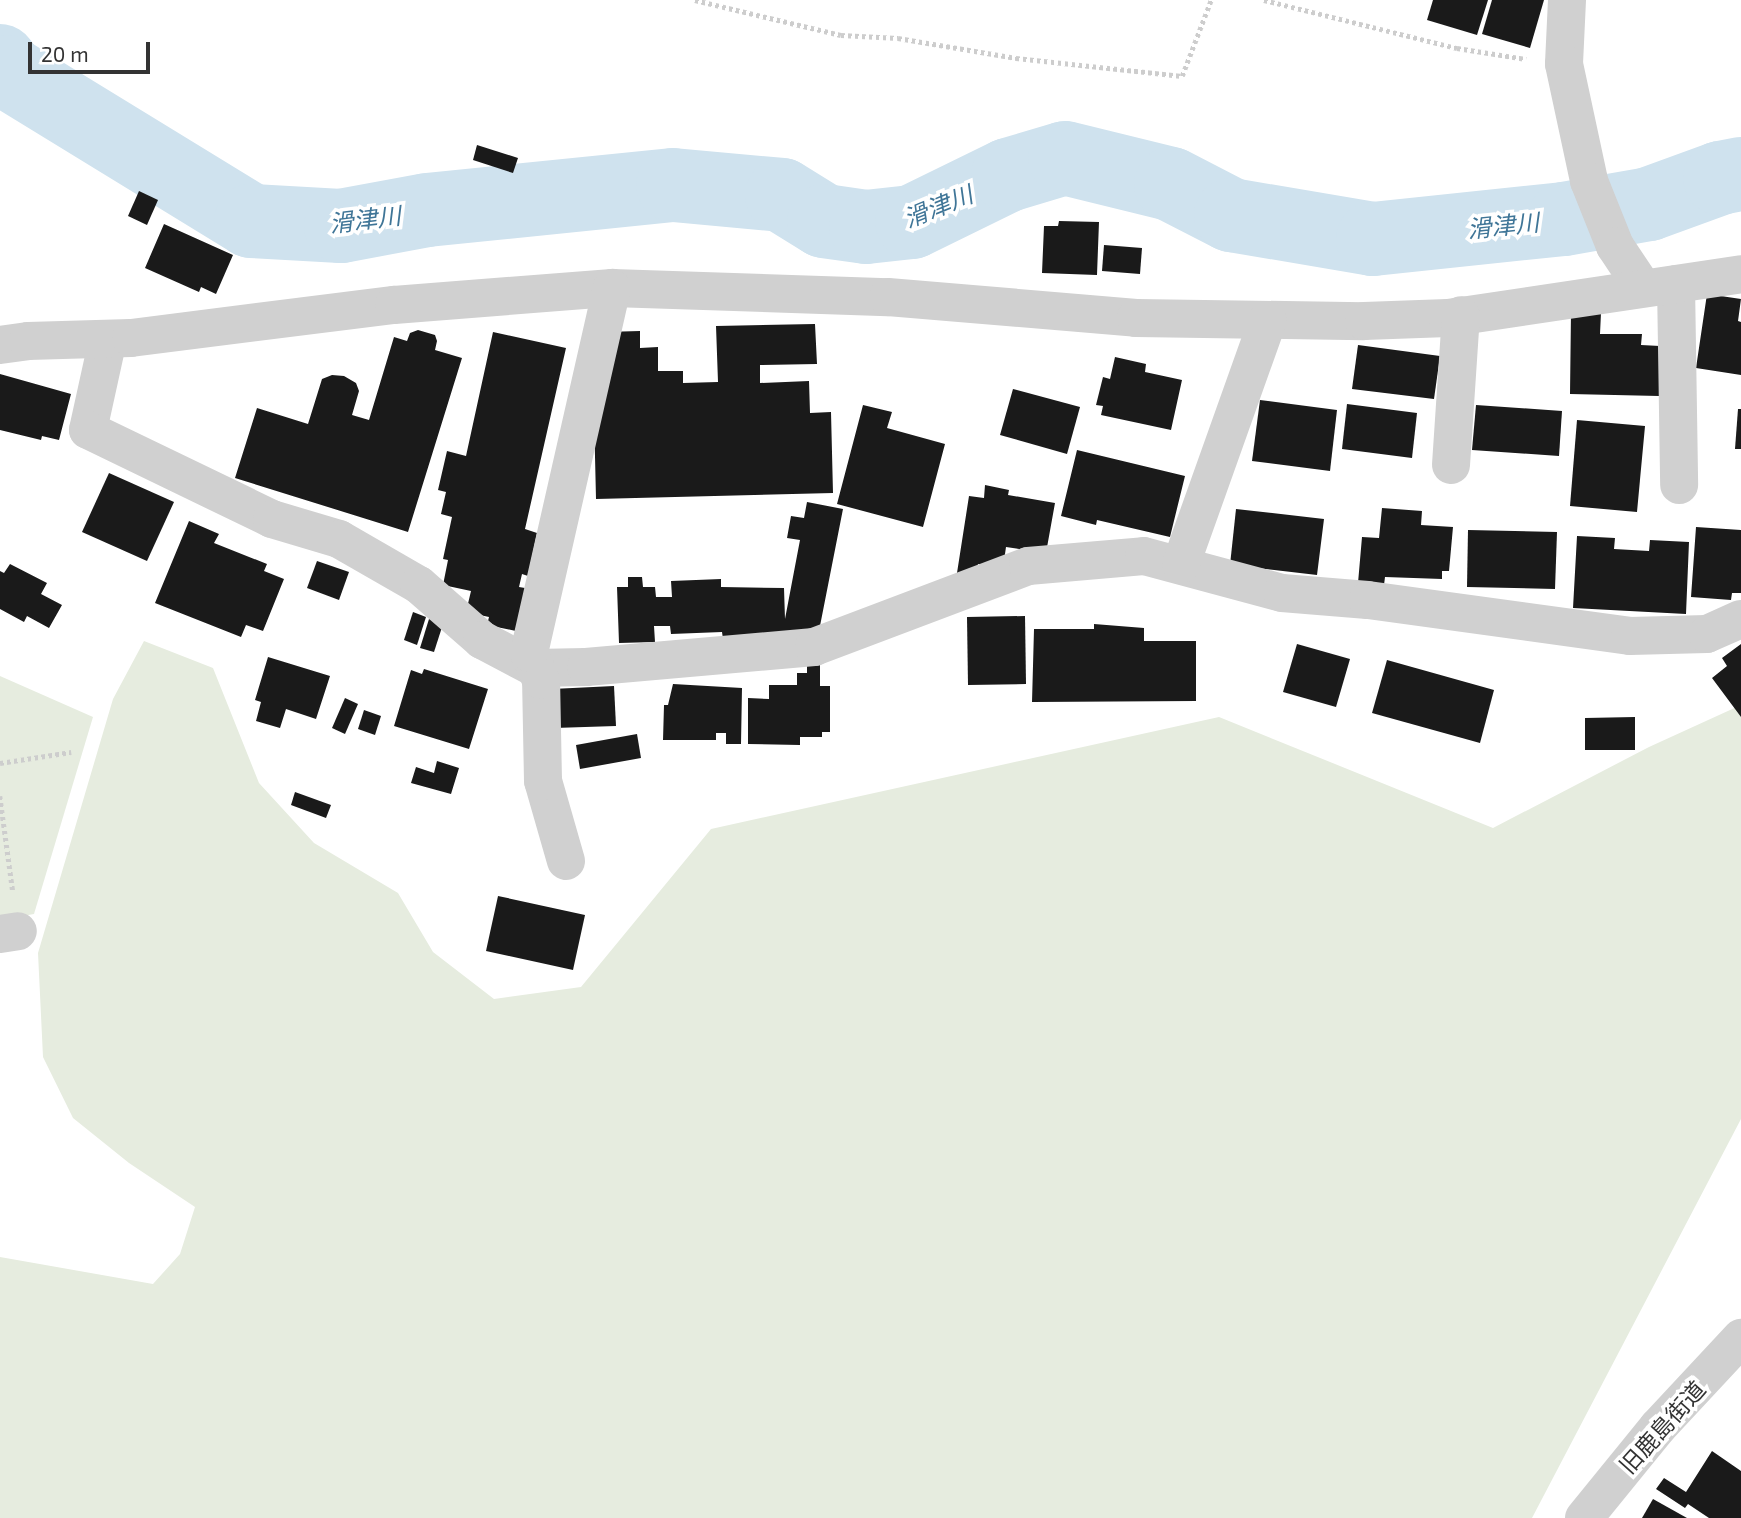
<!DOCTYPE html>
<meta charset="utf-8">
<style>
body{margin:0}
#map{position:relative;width:1741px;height:1518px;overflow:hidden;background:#fff;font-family:"Exo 2","Noto Sans JP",sans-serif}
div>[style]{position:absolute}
.green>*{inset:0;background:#e6ecdf}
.river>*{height:74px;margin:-37px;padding:0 37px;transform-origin:37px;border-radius:37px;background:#cfe2ee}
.building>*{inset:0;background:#1a1a1a}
.path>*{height:4.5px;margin-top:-2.25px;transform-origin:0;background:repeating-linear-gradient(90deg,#cdcdcd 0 3.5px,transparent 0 7px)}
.minor>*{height:38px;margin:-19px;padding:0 19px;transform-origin:19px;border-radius:19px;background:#d0d0d0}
span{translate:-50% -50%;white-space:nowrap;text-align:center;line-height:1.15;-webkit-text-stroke:7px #fff;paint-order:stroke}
.street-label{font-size:23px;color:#333}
.water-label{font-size:24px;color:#3f7597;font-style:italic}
.scale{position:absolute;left:28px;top:42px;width:122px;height:32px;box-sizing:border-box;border:4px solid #333;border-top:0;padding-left:9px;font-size:21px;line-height:24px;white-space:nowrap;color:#333;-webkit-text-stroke:5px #fff;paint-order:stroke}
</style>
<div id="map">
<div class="green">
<i style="clip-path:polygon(144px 641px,213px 668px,259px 783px,314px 843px,398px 893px,433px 952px,494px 999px,581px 987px,711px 829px,1219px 717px,1493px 828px,1649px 747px,1741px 705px,1741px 1119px,1532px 1518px,0 1518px,0 1257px,153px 1284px,180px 1254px,195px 1207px,129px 1163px,73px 1118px,43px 1057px,38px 953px,113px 699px)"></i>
<i style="clip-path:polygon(0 676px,93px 717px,34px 914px,0 920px)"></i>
</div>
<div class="river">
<i style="left:0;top:61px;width:14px;rotate:54deg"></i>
<i style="left:8px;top:72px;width:285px;rotate:31.5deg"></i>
<i style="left:251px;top:221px;width:90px;rotate:3.2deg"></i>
<i style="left:341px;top:226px;width:87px;rotate:-10.5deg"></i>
<i style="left:427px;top:210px;width:247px;rotate:-5.8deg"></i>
<i style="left:673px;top:185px;width:109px;rotate:5.2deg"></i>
<i style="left:782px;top:195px;width:49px;rotate:31.8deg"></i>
<i style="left:824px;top:221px;width:42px;rotate:8.1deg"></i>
<i style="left:866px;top:227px;width:46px;rotate:-6.2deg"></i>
<i style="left:912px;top:222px;width:107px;rotate:-26.1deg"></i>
<i style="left:1008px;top:175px;width:59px;rotate:-16.6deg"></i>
<i style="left:1065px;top:158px;width:109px;rotate:13.8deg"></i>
<i style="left:1171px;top:184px;width:68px;rotate:27.3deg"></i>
<i style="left:1231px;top:215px;width:144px;rotate:9.6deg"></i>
<i style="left:1373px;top:239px;width:192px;rotate:-6deg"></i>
<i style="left:1564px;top:219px;width:86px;rotate:-10deg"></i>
<i style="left:1649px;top:204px;width:76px;rotate:-20.1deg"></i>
<i style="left:1720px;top:178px;width:21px;rotate:-11deg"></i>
</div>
<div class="building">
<i style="clip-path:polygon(1433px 0,1488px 0,1477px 35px,1427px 20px)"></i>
<i style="clip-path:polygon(1492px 0,1544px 0,1530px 48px,1482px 34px)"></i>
<i style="clip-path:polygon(477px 145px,518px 158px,513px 173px,473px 160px)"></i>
<i style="clip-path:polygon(139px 191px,158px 200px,147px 225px,128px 216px)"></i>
<i style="clip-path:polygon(1059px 221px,1099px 222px,1097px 275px,1042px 273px,1044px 226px,1058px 226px)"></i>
<i style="clip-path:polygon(164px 224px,233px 255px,216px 294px,201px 287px,199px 292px,145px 268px)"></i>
<i style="clip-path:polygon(1104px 245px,1142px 248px,1140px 274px,1102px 271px)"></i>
<i style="clip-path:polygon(1707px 294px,1741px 299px,1738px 321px,1741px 322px,1741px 375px,1696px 368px)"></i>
<i style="clip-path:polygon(1571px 312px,1601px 313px,1600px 334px,1642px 334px,1641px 345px,1660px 346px,1659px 396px,1570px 394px)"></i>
<i style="clip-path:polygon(815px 324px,817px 364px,760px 365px,760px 383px,809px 381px,810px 413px,831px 412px,833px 493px,596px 499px,594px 414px,605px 332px,640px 331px,640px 348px,658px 347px,658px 371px,683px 371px,683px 383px,718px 382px,716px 326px)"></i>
<i style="clip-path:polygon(418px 330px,435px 335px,437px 341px,435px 350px,462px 358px,408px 532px,235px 478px,257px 408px,308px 424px,322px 379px,332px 375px,344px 376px,356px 383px,359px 391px,352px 415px,369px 420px,394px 337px,407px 341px,410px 333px)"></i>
<i style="clip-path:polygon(493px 332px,566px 348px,525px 529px,537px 533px,528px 576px,522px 574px,519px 587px,525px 588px,516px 631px,487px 625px,489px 617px,466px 612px,471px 591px,443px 585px,448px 560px,443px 559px,452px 517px,441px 514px,446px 492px,438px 490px,447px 451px,466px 456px)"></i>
<i style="clip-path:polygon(1358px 345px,1440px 356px,1434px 399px,1352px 389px)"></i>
<i style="clip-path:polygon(1115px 357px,1146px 364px,1145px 372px,1182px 380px,1171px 430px,1101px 415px,1103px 406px,1096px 405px,1103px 377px,1110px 379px)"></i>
<i style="clip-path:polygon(0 374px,71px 394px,59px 440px,42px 436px,41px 440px,0 430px)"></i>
<i style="clip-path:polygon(1013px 389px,1080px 407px,1067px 454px,1000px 435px)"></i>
<i style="clip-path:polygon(1260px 400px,1337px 410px,1330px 471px,1252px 461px)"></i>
<i style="clip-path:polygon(1347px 404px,1417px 413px,1412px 458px,1342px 449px)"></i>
<i style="clip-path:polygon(863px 405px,892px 412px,887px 428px,945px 444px,923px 527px,837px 504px)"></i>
<i style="clip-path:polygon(1476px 405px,1562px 411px,1559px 456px,1472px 450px)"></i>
<i style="clip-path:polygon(1738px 409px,1741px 409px,1741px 449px,1735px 449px)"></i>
<i style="clip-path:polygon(1577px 420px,1645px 426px,1637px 512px,1570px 506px)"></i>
<i style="clip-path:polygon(1077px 450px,1185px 476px,1170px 537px,1097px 520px,1096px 525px,1061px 516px)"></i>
<i style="clip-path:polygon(109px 473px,174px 502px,147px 561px,82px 532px)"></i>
<i style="clip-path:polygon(985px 485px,1009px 490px,1008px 495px,1055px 503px,1046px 553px,1006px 547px,1003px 568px,978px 564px,976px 577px,957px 573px,969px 496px,984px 498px)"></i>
<i style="clip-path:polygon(807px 502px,843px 509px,819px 631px,723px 639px,722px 632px,671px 634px,670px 626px,654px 626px,655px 642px,619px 643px,617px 587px,628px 587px,628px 577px,642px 577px,643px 587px,655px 587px,656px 597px,672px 597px,671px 581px,721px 579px,721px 587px,784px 588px,785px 619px,800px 540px,787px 538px,791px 516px,804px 518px)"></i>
<i style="clip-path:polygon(1382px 508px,1422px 511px,1421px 525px,1453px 527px,1449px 571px,1442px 571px,1442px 579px,1385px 577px,1384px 585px,1358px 583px,1362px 537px,1379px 538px)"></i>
<i style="clip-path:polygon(1236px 509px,1324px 519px,1317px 575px,1230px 565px)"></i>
<i style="clip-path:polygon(189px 521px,219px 534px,214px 543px,267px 564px,264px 571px,284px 579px,263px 631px,246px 625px,241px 637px,155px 603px)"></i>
<i style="clip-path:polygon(1696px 527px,1741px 530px,1741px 593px,1732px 593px,1731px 600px,1691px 597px)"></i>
<i style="clip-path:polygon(1468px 530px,1557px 532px,1555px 589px,1467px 587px)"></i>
<i style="clip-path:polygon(1577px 536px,1615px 538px,1614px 549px,1649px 551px,1650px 540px,1689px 542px,1686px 614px,1573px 608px)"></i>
<i style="clip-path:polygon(317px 561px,349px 572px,339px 600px,307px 588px)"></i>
<i style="clip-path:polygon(10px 564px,47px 583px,41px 594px,62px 605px,49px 628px,27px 616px,24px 622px,0 609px,0 571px,4px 573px)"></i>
<i style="clip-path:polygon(413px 612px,426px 617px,417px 645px,404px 640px)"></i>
<i style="clip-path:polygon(1025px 616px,1026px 684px,968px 685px,967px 617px)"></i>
<i style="clip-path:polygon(429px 619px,443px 624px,434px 652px,420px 648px)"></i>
<i style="clip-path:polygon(1094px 624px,1144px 628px,1144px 641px,1196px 641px,1196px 701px,1032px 702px,1034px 629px,1094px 629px)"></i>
<i style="clip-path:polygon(1297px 644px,1350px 659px,1336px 707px,1283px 692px)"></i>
<i style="clip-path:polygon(1741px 644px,1741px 717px,1712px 678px,1727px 666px,1722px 658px)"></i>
<i style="clip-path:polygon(268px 657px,330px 676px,316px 719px,286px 709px,280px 728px,256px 721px,261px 702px,255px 700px)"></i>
<i style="clip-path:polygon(1387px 660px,1494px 690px,1480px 743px,1372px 713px)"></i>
<i style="clip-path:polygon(807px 663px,820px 663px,820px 686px,830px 686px,830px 732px,822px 732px,822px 737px,800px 737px,800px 745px,748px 744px,748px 698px,769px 699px,769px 685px,797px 685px,797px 673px,807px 673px)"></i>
<i style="clip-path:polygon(424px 669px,488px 689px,469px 749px,394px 726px,411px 670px,422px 674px)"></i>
<i style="clip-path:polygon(673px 684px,742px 688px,741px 744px,726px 744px,726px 733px,716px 733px,716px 740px,663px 740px,664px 705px,668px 705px)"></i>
<i style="clip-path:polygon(614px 686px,616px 726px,554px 728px,552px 689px)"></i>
<i style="clip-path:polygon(345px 698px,358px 704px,345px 734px,332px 728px)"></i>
<i style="clip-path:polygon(364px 710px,381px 716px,375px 735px,358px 729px)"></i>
<i style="clip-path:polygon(1635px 717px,1635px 750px,1585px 750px,1585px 718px)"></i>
<i style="clip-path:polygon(637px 734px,641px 758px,580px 769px,576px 745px)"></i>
<i style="clip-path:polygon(437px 761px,459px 768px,451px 794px,411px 783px,416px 767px,434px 773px)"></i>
<i style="clip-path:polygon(295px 792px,331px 805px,326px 818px,291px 805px)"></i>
<i style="clip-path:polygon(498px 896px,585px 915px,573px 970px,486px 951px)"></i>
<i style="clip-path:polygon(1712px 1451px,1741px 1471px,1741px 1518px,1709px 1518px,1688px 1504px,1685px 1508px,1656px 1489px,1664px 1478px,1686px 1492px)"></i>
<i style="clip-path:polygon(1653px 1499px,1687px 1518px,1642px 1518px)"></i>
</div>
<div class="path">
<i style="left:695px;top:0;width:150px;rotate:13.5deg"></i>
<i style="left:841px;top:35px;width:57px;rotate:3deg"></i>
<i style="left:898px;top:38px;width:120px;rotate:9.6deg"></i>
<i style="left:1016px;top:58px;width:167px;rotate:6.2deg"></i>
<i style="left:1182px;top:76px;width:81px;rotate:-69.1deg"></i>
<i style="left:1264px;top:0;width:199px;rotate:14deg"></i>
<i style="left:1457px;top:48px;width:70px;rotate:9.1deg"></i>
<i style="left:0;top:763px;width:72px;rotate:-8.8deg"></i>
<i style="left:0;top:796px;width:97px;rotate:82.3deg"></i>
</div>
<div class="minor">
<i style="left:1567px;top:0;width:64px;rotate:92.7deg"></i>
<i style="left:1564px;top:64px;width:120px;rotate:77.9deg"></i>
<i style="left:1589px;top:181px;width:70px;rotate:68.2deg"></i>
<i style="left:1615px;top:246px;width:50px;rotate:56.3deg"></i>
<i style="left:1676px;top:284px;width:201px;rotate:89.1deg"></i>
<i style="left:108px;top:339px;width:93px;rotate:102.4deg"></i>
<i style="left:88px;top:430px;width:204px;rotate:25.8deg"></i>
<i style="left:272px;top:519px;width:70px;rotate:16.6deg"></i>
<i style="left:339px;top:539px;width:92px;rotate:29.9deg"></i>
<i style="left:419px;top:585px;width:84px;rotate:41.1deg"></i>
<i style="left:482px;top:640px;width:60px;rotate:27.8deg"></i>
<i style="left:535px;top:668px;width:51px;rotate:-1.1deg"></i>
<i style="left:586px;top:667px;width:229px;rotate:-5deg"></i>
<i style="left:814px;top:647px;width:229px;rotate:-20.7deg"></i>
<i style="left:1028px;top:566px;width:116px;rotate:-4.9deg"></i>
<i style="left:1144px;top:556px;width:143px;rotate:15deg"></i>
<i style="left:1282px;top:593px;width:86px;rotate:4.7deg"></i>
<i style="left:1368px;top:600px;width:264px;rotate:7.8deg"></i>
<i style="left:1630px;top:636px;width:77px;rotate:-1.5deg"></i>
<i style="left:1707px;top:634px;width:37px;rotate:-24deg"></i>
<i style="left:0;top:345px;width:28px;rotate:-8deg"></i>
<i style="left:28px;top:341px;width:103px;rotate:-1.7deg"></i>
<i style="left:131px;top:338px;width:265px;rotate:-7.2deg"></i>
<i style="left:394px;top:305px;width:219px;rotate:-4.5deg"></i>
<i style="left:612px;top:288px;width:276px;rotate:1.9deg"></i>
<i style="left:888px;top:297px;width:249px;rotate:4.8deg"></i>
<i style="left:1136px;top:318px;width:228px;rotate:0.8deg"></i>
<i style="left:1364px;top:321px;width:84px;rotate:-2deg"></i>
<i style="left:1448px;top:318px;width:296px;rotate:-8.5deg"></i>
<i style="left:1451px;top:465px;width:150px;rotate:-86.2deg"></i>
<i style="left:1181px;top:564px;width:259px;rotate:-70.4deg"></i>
<i style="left:566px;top:861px;width:83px;rotate:-106deg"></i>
<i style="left:543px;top:781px;width:101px;rotate:-91.1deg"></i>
<i style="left:541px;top:680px;width:30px;rotate:-114deg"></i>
<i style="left:529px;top:653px;width:374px;rotate:-77.2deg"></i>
<i style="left:0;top:934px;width:18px;rotate:-9deg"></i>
<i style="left:1584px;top:1518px;width:117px;rotate:-50.9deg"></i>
<i style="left:1658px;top:1427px;width:122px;rotate:-47deg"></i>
</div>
<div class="street-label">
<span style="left:1662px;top:1427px;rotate:-48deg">旧鹿島街道</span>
</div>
<div class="water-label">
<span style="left:938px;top:206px;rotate:-22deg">滑津川</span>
<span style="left:365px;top:219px;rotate:-7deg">滑津川</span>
<span style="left:1503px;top:225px;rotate:-6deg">滑津川</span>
</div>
<div class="scale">20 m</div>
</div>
